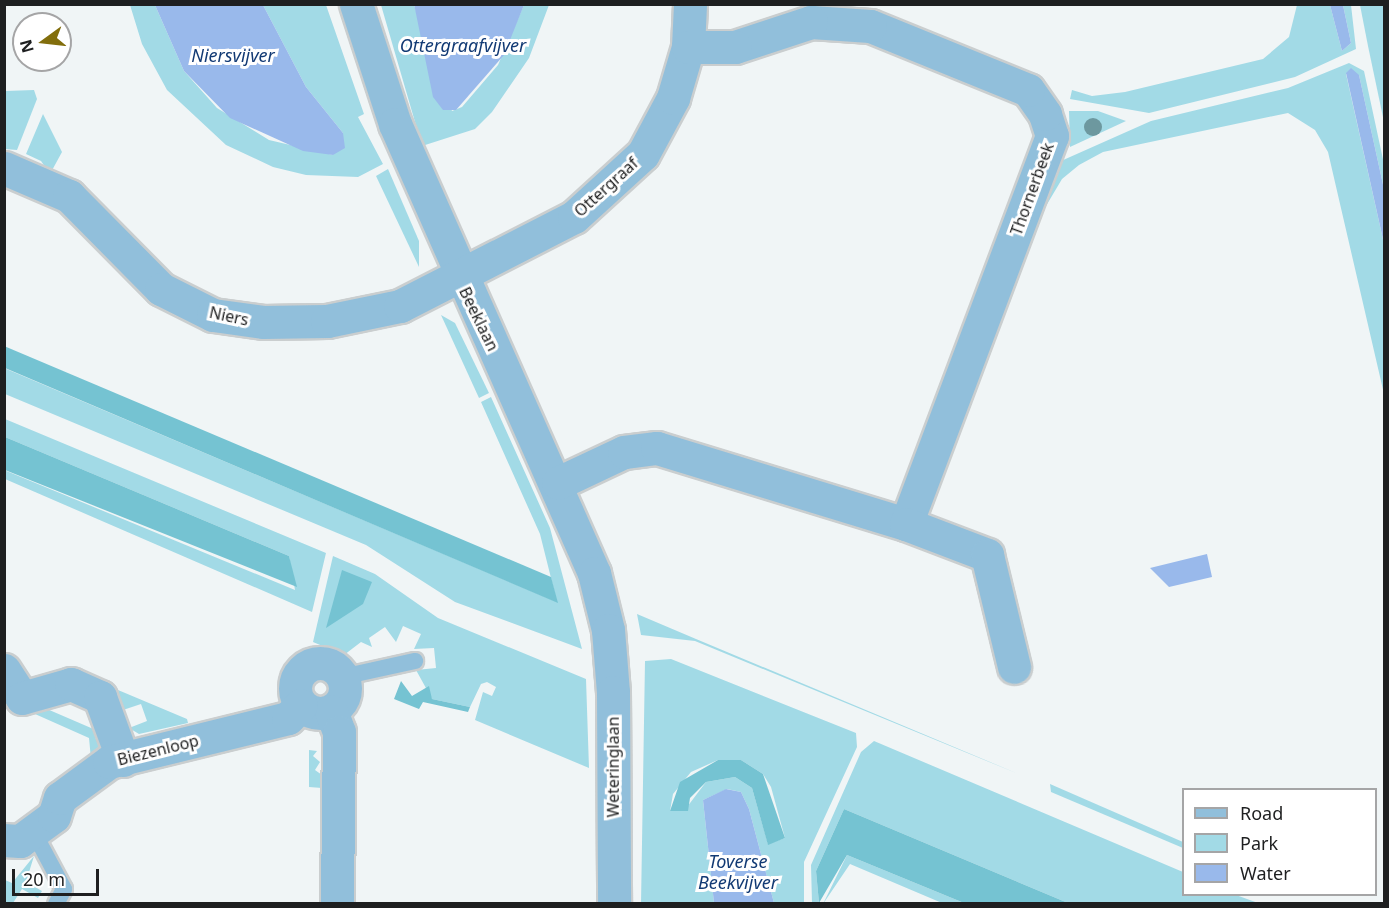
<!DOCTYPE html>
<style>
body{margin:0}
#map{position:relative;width:1389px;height:908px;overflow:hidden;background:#f0f5f6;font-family:"Noto Sans",sans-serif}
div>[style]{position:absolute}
.green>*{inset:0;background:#a2dae6}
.forest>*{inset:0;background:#75c3d2}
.water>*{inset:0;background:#99b9eb}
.roads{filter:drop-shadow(2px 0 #cacecf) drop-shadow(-2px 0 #cacecf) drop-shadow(0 2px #cacecf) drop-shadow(0 -2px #cacecf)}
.lane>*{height:16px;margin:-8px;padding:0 8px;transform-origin:8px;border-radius:8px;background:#91bfdb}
.street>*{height:33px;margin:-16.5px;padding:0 16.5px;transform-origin:16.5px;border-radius:16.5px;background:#91bfdb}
.street>.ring{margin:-16.5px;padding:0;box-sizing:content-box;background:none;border:33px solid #91bfdb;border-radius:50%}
.trees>*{width:18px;height:18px;margin:-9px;border-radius:50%;background:#6d989f}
span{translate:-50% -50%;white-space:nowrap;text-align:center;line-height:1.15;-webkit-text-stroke:6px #fff;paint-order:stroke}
.street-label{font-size:16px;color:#1e1f20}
.water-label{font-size:18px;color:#123a74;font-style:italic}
.frame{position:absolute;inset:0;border:6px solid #1e1f20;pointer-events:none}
.legend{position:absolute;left:1182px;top:788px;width:195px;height:108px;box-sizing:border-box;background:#fff;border:2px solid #a5a5a6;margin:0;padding:8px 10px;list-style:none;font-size:18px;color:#1e1f20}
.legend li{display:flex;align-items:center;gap:12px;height:30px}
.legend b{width:30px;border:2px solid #a5a5a6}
.north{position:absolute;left:12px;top:12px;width:60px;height:60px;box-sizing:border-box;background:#fff;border:2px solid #a5a5a6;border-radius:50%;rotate:255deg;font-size:16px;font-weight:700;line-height:24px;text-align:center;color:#1e1f20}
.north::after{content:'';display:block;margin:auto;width:21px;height:27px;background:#826e0c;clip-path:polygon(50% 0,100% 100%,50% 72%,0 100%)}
.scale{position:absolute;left:12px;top:869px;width:87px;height:27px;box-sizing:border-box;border:3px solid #1e1f20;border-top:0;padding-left:8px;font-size:18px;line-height:21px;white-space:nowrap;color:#1e1f20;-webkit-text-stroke:4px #fff;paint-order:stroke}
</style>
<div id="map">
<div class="green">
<i style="clip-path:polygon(130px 5px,155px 5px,184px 71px,217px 108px,269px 140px,333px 155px,343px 133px,306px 87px,263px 5px,326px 5px,364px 114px,358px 117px,383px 164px,358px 177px,306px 175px,273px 167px,226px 145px,167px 90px,142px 44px)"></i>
<i style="clip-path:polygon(381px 5px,414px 5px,452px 111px,462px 107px,498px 65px,524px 5px,549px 5px,529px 58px,492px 112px,475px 129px,422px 146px)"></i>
<i style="clip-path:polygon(1297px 5px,1330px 5px,1342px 51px,1351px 43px,1343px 5px,1351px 5px,1356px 49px,1295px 77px,1149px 113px,1070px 99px,1072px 90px,1092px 96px,1125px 92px,1263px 59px,1289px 37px)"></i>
<i style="clip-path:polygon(1360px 5px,1384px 5px,1384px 122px,1368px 46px)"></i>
<i style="clip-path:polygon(1349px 63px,1364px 71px,1384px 164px,1384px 189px,1359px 75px,1346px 74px,1384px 244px,1384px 394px,1328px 152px,1315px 130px,1288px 113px,1103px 152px,1079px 165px,1062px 179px,1043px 211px,1010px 302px,999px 297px,1061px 161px,1151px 121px,1288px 88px)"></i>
<i style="clip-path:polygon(34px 90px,37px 99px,17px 150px,5px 149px,5px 91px)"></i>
<i style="clip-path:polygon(1069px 111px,1098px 111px,1126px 121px,1070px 147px)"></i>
<i style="clip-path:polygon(43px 114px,62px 152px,50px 174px,41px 161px,26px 154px)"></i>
<i style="clip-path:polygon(388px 169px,419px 241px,419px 267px,376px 176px)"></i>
<i style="clip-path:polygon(441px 315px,455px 323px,489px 393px,479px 398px)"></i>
<i style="clip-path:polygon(4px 368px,557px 602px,540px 534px,481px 402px,491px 397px,550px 528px,582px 649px,455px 602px,366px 545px,5px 394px)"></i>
<i style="clip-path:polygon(5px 419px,326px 553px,312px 612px,5px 479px,4px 470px,295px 590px,289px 556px,5px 437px)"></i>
<i style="clip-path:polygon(333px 556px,375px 574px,438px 618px,586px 679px,589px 768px,475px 720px,483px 692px,492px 696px,496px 687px,487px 682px,481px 684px,470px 707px,432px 699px,416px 670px,436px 668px,434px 648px,414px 649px,421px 634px,403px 626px,396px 642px,385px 627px,369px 638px,372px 647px,361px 642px,344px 655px,313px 642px)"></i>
<i style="clip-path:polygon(637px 614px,696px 639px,1033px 780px,695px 641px,641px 635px)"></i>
<i style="clip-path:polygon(evenodd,671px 659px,856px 733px,857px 747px,804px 862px,804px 903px,774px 903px,749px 809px,741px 792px,727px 789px,703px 800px,714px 903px,641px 904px,645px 661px,671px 659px,741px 760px,763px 774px,771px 787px,785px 838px,768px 844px,752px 788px,735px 777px,706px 782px,687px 807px,670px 811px,673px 794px,691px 772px,718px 760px,741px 760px)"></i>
<i style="clip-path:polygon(118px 690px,187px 719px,188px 723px,139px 734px,129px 728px,147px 721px,141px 704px,123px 710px)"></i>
<i style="clip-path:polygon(47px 709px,105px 734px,100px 752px,91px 759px,89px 738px,35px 714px)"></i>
<i style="clip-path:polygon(874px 741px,1183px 872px,1184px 894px,1236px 895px,1258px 903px,1068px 903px,844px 809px,816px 871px,819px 903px,812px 903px,811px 865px,861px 752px)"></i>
<i style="clip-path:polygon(309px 750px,317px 751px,313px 756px,320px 762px,315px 770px,322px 775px,322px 788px,309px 787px)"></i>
<i style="clip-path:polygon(1050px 784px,1183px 842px,1183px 848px,1051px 792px)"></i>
<i style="clip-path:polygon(847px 855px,964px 903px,942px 903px,850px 864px,823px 904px)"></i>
<i style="clip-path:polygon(34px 856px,26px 882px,42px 891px,38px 898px,22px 889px,13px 903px,5px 903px,5px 880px,12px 883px)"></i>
</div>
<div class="forest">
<i style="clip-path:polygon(4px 346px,551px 577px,558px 603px,5px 368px)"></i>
<i style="clip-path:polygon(5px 437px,289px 556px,297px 587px,5px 470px)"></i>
<i style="clip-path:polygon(342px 570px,372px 582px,363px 604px,326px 628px)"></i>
<i style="clip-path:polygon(401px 681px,412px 696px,429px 686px,432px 699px,470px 707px,468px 712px,423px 702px,419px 709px,394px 699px)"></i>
<i style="clip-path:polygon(718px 760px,741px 760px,763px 774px,785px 838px,768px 845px,752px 788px,735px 777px,706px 782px,690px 798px,688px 811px,670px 811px,680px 782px)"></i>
<i style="clip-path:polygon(844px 809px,1068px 903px,964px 903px,847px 855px,819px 903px,816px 871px)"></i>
</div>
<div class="water">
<i style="clip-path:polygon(414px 4px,524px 5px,504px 55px,456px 110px,443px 110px,433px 97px)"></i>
<i style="clip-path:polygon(155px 5px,263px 5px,306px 87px,343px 133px,345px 148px,333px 155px,303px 151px,230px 118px,184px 71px)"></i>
<i style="clip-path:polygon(1330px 5px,1343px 5px,1351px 43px,1342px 51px)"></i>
<i style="clip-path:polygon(1351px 68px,1359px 75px,1384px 189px,1384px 244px,1346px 73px)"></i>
<i style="clip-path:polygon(1207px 554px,1212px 577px,1169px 587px,1150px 568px)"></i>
<i style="clip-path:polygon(726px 789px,741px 792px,749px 809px,774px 903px,714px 903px,703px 800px)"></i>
</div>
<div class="roads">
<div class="lane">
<i style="left:342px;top:677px;width:75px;rotate:-12.4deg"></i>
<i style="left:33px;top:831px;width:66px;rotate:61.9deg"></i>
<i style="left:64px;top:889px;width:17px;rotate:118deg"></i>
</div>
<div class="street">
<i style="left:356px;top:4px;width:126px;rotate:72deg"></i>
<i style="left:395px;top:124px;width:491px;rotate:66.1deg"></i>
<i style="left:594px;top:573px;width:59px;rotate:76.2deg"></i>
<i style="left:608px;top:630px;width:62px;rotate:85.4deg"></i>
<i style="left:613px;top:692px;width:212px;rotate:89.7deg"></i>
<i style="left:4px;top:168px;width:71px;rotate:23.3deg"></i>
<i style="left:69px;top:196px;width:131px;rotate:45.3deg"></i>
<i style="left:161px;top:289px;width:58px;rotate:26.6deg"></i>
<i style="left:213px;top:315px;width:50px;rotate:8deg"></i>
<i style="left:263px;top:322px;width:64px;rotate:-0.9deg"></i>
<i style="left:327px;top:321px;width:75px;rotate:-11.6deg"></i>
<i style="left:400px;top:306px;width:195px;rotate:-27.1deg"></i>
<i style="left:574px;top:217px;width:93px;rotate:-42.4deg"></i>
<i style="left:643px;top:154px;width:64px;rotate:-61.8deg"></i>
<i style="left:673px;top:98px;width:53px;rotate:-73.6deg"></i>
<i style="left:688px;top:47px;width:43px;rotate:-87.3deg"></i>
<i style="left:558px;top:483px;width:73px;rotate:-25.2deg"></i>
<i style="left:624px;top:452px;width:33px;rotate:-7deg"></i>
<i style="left:657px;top:448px;width:260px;rotate:17deg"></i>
<i style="left:906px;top:524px;width:415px;rotate:-69.4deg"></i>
<i style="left:1052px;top:136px;width:23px;rotate:-108deg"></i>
<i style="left:1045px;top:114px;width:29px;rotate:-125deg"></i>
<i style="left:1028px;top:90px;width:170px;rotate:-157.9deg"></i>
<i style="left:870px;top:26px;width:59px;rotate:-176.1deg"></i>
<i style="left:811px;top:22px;width:80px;rotate:161.8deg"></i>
<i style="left:735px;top:47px;width:47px;rotate:180deg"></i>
<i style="left:906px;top:524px;width:87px;rotate:20.9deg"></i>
<i style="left:987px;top:555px;width:115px;rotate:76.4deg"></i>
<i class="ring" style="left:295px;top:663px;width:17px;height:17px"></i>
<i style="left:4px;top:670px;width:33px;rotate:57deg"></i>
<i style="left:22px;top:698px;width:51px;rotate:-15.9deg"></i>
<i style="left:71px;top:684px;width:32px;rotate:24deg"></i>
<i style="left:100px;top:697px;width:67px;rotate:69.9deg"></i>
<i style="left:331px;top:711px;width:22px;rotate:69deg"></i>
<i style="left:339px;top:732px;width:172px;rotate:90.7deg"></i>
<i style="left:4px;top:840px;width:16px;rotate:4deg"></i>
<i style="left:20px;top:841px;width:42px;rotate:-36.3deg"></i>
<i style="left:54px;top:816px;width:19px;rotate:-72deg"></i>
<i style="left:60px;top:798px;width:61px;rotate:-36.3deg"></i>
<i style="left:109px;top:762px;width:184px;rotate:-13.8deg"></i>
<i style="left:288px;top:718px;width:18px;rotate:-45deg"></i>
</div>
</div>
<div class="trees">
<i style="left:1093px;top:127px"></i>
</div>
<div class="street-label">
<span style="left:606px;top:187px;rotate:-42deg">Ottergraaf</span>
<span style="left:1032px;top:189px;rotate:-70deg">Thornerbeek</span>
<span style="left:229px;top:316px;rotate:12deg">Niers</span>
<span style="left:479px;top:319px;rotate:64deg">Beeklaan</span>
<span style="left:158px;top:750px;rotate:-14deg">Biezenloop</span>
<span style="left:613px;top:767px;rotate:-90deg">Weteringlaan</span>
</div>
<div class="water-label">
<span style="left:463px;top:45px">Ottergraafvijver</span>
<span style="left:233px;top:55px">Niersvijver</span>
<span style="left:738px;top:872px">Toverse<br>Beekvijver</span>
</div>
<div class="frame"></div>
<ul class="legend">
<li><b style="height:8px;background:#91bfdb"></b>Road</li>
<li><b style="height:16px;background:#a2dae6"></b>Park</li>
<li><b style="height:16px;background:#99b9eb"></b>Water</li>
</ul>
<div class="north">N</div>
<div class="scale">20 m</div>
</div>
